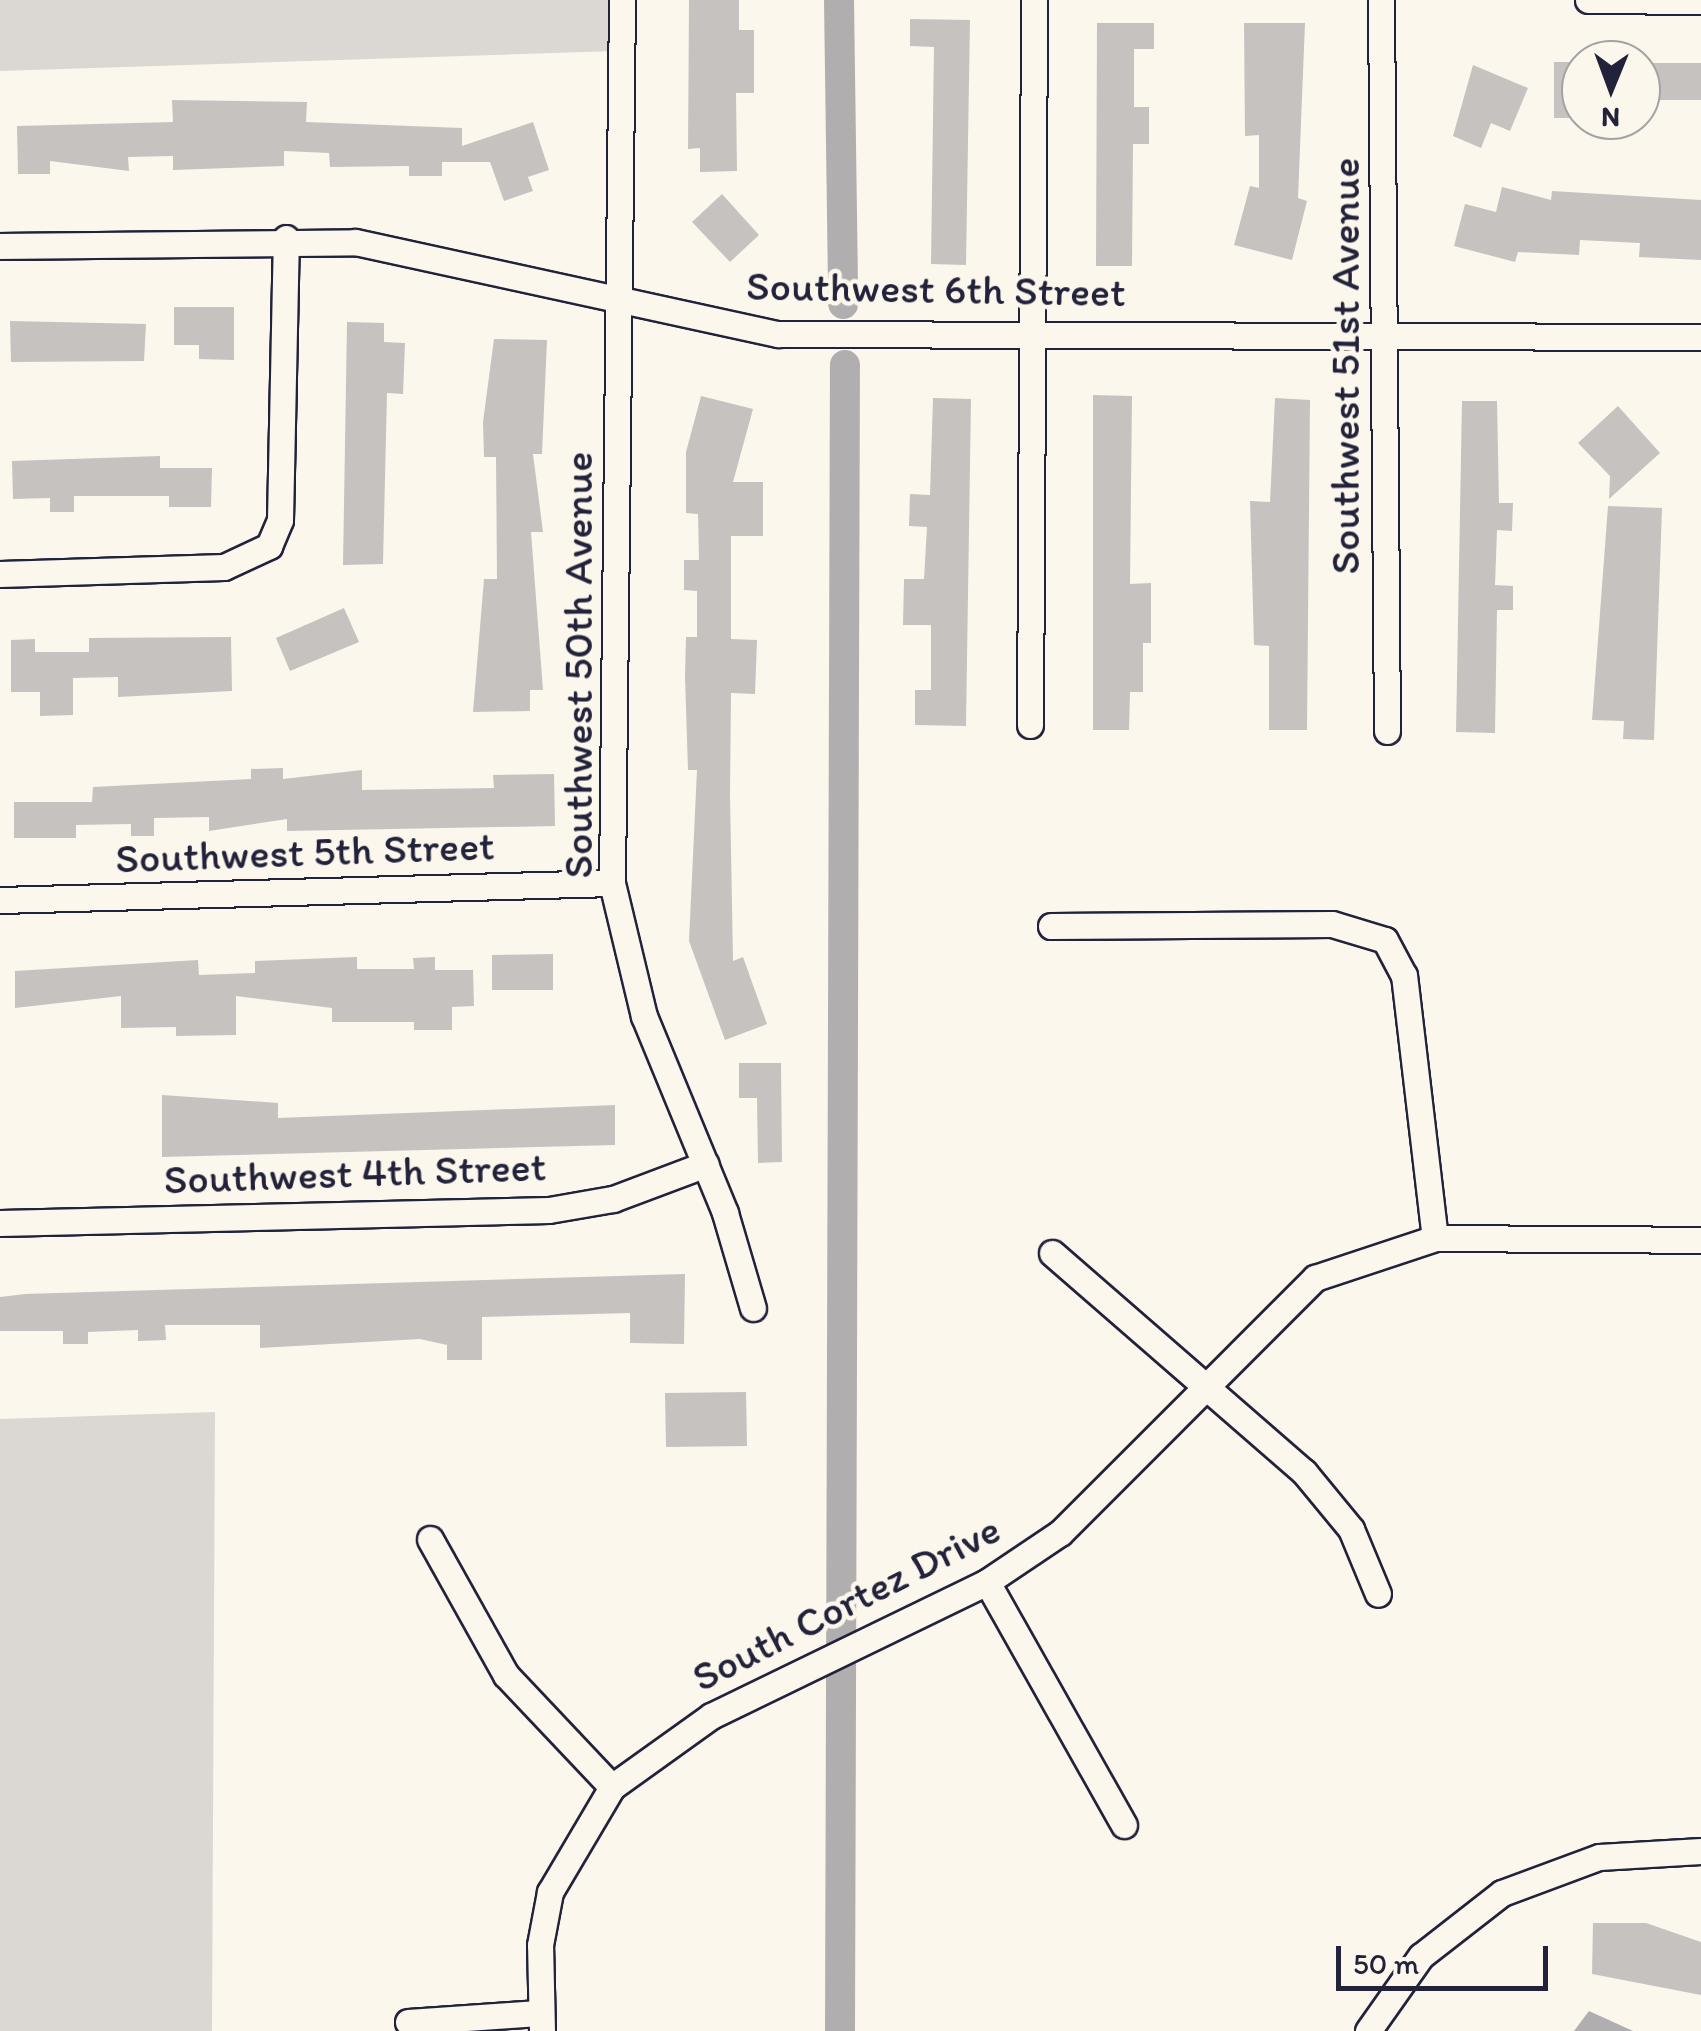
<!DOCTYPE html>
<style>
body{margin:0}
#map{position:relative;width:1701px;height:2031px;overflow:hidden;background:#fbf7ec;font-family:Itim,sans-serif}
div>[style]{position:absolute}
.green>*{inset:0;background:#dbd8d3}
.water>*{inset:0;background:#b1aeb0}
.canal>*{height:30px;margin:-15px;padding:0 15px;transform-origin:15px;border-radius:15px;background:#b1aeb0}
.building>*{inset:0;background:#c6c2c0}
.roads{filter:drop-shadow(2px 0 #22223b) drop-shadow(-2px 0 #22223b) drop-shadow(0 2px #22223b) drop-shadow(0 -2px #22223b)}
.street>*{height:25px;margin:-12.5px;padding:0 12.5px;transform-origin:12.5px;border-radius:12.5px;background:#fbf7ec}
span{translate:-50% -50%;white-space:nowrap;text-align:center;line-height:1.15;-webkit-text-stroke:9px #fbf7ec;paint-order:stroke}
.street-label{font-size:42px;color:#22223b}
.north{position:absolute;left:1561px;top:40px;width:100px;height:100px;box-sizing:border-box;background:#fbf7ec;border:2px solid #a4a2a5;border-radius:50%;rotate:181deg;font-size:28px;font-weight:700;line-height:40px;text-align:center;color:#22223b}
.north::after{content:'';display:block;margin:auto;width:35px;height:45px;background:#22223b;clip-path:polygon(50% 0,100% 100%,50% 72%,0 100%)}
.scale{position:absolute;left:1336px;top:1946px;width:212px;height:45px;box-sizing:border-box;border:5px solid #22223b;border-top:0;padding-left:12px;font-size:30px;line-height:35px;white-space:nowrap;color:#22223b;-webkit-text-stroke:8px #fbf7ec;paint-order:stroke}
</style>
<div id="map">
<div class="green">
<i style="clip-path:polygon(0 0,614px 0,614px 51px,0 71px)"></i>
<i style="clip-path:polygon(215px 1412px,212px 2031px,0 2031px,0 1419px)"></i>
</div>
<div class="water">
<i style="clip-path:polygon(1589px 2011px,1633px 2031px,1574px 2031px)"></i>
</div>
<div class="canal">
<i style="left:839px;top:0;width:304px;rotate:89.2deg"></i>
<i style="left:840px;top:2031px;width:1666px;rotate:-89.83deg"></i>
</div>
<div class="building">
<i style="clip-path:polygon(689px 0,739px 0,739px 30px,754px 30px,754px 93px,736px 93px,737px 171px,700px 172px,700px 148px,688px 149px)"></i>
<i style="clip-path:polygon(910px 19px,970px 20px,966px 265px,931px 264px,934px 47px,910px 46px)"></i>
<i style="clip-path:polygon(1097px 23px,1154px 23px,1154px 49px,1134px 49px,1134px 107px,1149px 107px,1149px 144px,1133px 144px,1132px 266px,1096px 266px)"></i>
<i style="clip-path:polygon(1244px 23px,1305px 23px,1298px 198px,1307px 201px,1292px 260px,1234px 245px,1250px 186px,1259px 188px,1259px 135px,1245px 136px)"></i>
<i style="clip-path:polygon(1554px 62px,1581px 62px,1581px 118px,1554px 118px)"></i>
<i style="clip-path:polygon(1643px 63px,1701px 63px,1701px 100px,1642px 100px)"></i>
<i style="clip-path:polygon(1473px 65px,1528px 88px,1510px 131px,1491px 123px,1481px 148px,1453px 136px)"></i>
<i style="clip-path:polygon(172px 100px,307px 102px,306px 122px,462px 128px,462px 146px,533px 122px,549px 170px,528px 177px,533px 191px,504px 201px,490px 162px,442px 162px,442px 176px,409px 176px,409px 166px,330px 167px,329px 153px,284px 151px,284px 166px,173px 170px,173px 156px,128px 157px,129px 171px,50px 161px,50px 174px,18px 174px,17px 126px,173px 122px)"></i>
<i style="clip-path:polygon(1502px 187px,1551px 200px,1552px 191px,1701px 200px,1701px 260px,1639px 257px,1640px 243px,1580px 240px,1579px 255px,1518px 252px,1515px 262px,1454px 246px,1465px 204px,1496px 212px)"></i>
<i style="clip-path:polygon(722px 194px,759px 235px,730px 262px,692px 222px)"></i>
<i style="clip-path:polygon(174px 307px,234px 307px,234px 360px,199px 359px,199px 345px,174px 345px)"></i>
<i style="clip-path:polygon(10px 321px,146px 324px,144px 361px,11px 362px)"></i>
<i style="clip-path:polygon(347px 322px,384px 323px,384px 342px,405px 343px,403px 394px,387px 393px,383px 564px,343px 565px)"></i>
<i style="clip-path:polygon(494px 339px,547px 340px,542px 454px,533px 454px,543px 532px,531px 532px,543px 690px,530px 690px,530px 711px,473px 712px,484px 579px,497px 579px,496px 457px,484px 457px,483px 422px)"></i>
<i style="clip-path:polygon(1093px 395px,1132px 396px,1130px 584px,1151px 583px,1151px 643px,1143px 643px,1143px 692px,1130px 692px,1129px 730px,1093px 730px)"></i>
<i style="clip-path:polygon(701px 396px,753px 409px,733px 482px,763px 482px,763px 536px,731px 536px,731px 639px,757px 640px,755px 694px,731px 693px,730px 794px,733px 961px,743px 957px,767px 1024px,725px 1040px,689px 941px,697px 770px,688px 770px,685px 676px,686px 637px,697px 637px,697px 591px,684px 590px,684px 560px,699px 560px,698px 514px,686px 513px,686px 452px)"></i>
<i style="clip-path:polygon(933px 398px,971px 399px,966px 726px,915px 725px,915px 690px,931px 690px,931px 625px,903px 625px,904px 579px,924px 579px,927px 527px,909px 526px,910px 494px,930px 495px)"></i>
<i style="clip-path:polygon(1275px 398px,1310px 400px,1307px 730px,1269px 730px,1269px 646px,1254px 645px,1250px 501px,1270px 502px)"></i>
<i style="clip-path:polygon(1462px 401px,1497px 401px,1499px 503px,1513px 503px,1512px 531px,1497px 530px,1495px 585px,1513px 586px,1513px 610px,1497px 610px,1495px 733px,1456px 732px)"></i>
<i style="clip-path:polygon(1618px 406px,1660px 453px,1609px 499px,1610px 476px,1578px 443px)"></i>
<i style="clip-path:polygon(160px 456px,160px 468px,212px 468px,211px 507px,169px 507px,169px 496px,74px 496px,74px 512px,50px 512px,50px 498px,13px 499px,12px 461px)"></i>
<i style="clip-path:polygon(1608px 506px,1662px 508px,1654px 740px,1623px 739px,1624px 721px,1592px 720px)"></i>
<i style="clip-path:polygon(344px 608px,359px 642px,290px 671px,276px 638px)"></i>
<i style="clip-path:polygon(231px 637px,232px 691px,118px 697px,118px 677px,73px 678px,73px 715px,40px 716px,40px 692px,11px 692px,11px 640px,35px 639px,35px 652px,89px 652px,89px 638px)"></i>
<i style="clip-path:polygon(283px 768px,283px 779px,362px 770px,362px 790px,494px 788px,493px 775px,554px 774px,555px 826px,287px 831px,287px 819px,209px 831px,209px 817px,154px 818px,154px 836px,131px 836px,131px 824px,76px 825px,76px 838px,14px 838px,14px 802px,92px 802px,93px 787px,251px 779px,251px 769px)"></i>
<i style="clip-path:polygon(553px 954px,553px 990px,492px 990px,492px 955px)"></i>
<i style="clip-path:polygon(357px 957px,357px 969px,414px 969px,413px 958px,435px 957px,435px 970px,473px 970px,474px 1006px,452px 1007px,452px 1030px,414px 1030px,414px 1022px,332px 1022px,332px 1008px,236px 996px,236px 1035px,176px 1036px,176px 1027px,121px 1028px,121px 996px,15px 1008px,15px 971px,198px 960px,199px 975px,255px 973px,255px 961px)"></i>
<i style="clip-path:polygon(739px 1063px,781px 1063px,782px 1162px,758px 1163px,757px 1098px,739px 1098px)"></i>
<i style="clip-path:polygon(162px 1095px,278px 1103px,278px 1118px,615px 1105px,615px 1145px,162px 1157px)"></i>
<i style="clip-path:polygon(685px 1274px,684px 1344px,630px 1343px,630px 1313px,482px 1317px,482px 1360px,447px 1360px,447px 1345px,420px 1339px,260px 1348px,260px 1325px,165px 1325px,166px 1340px,138px 1341px,138px 1330px,88px 1332px,88px 1344px,63px 1344px,63px 1331px,0 1331px,0 1297px,25px 1294px)"></i>
<i style="clip-path:polygon(746px 1392px,747px 1446px,666px 1447px,665px 1393px)"></i>
<i style="clip-path:polygon(1593px 1923px,1646px 1923px,1701px 1942px,1701px 1995px,1592px 1974px)"></i>
</div>
<div class="roads">
<div class="street">
<i style="left:622px;top:0;width:883px;rotate:90.65deg"></i>
<i style="left:612px;top:883px;width:137px;rotate:76.5deg"></i>
<i style="left:644px;top:1016px;width:213px;rotate:67.6deg"></i>
<i style="left:725px;top:1213px;width:99px;rotate:73.6deg"></i>
<i style="left:1381px;top:0;width:731px;rotate:89.53deg"></i>
<i style="left:1588px;top:0;width:113px;rotate:0.5deg"></i>
<i style="left:0;top:246px;width:355px;rotate:-0.6deg"></i>
<i style="left:355px;top:242px;width:433px;rotate:12.3deg"></i>
<i style="left:778px;top:334px;width:923px;rotate:0.19deg"></i>
<i style="left:0;top:574px;width:224px;rotate:-1.8deg"></i>
<i style="left:224px;top:567px;width:50px;rotate:-25deg"></i>
<i style="left:269px;top:546px;width:28px;rotate:-67deg"></i>
<i style="left:280px;top:520px;width:282px;rotate:-88.8deg"></i>
<i style="left:1030px;top:725px;width:725px;rotate:-89.68deg"></i>
<i style="left:0;top:900px;width:612px;rotate:-1.59deg"></i>
<i style="left:1051px;top:926px;width:281px;rotate:-0.4deg"></i>
<i style="left:1332px;top:924px;width:55px;rotate:16.8deg"></i>
<i style="left:1385px;top:940px;width:40px;rotate:62deg"></i>
<i style="left:1404px;top:975px;width:265px;rotate:83.3deg"></i>
<i style="left:0;top:1223px;width:549px;rotate:-1.36deg"></i>
<i style="left:549px;top:1210px;width:65px;rotate:-9.8deg"></i>
<i style="left:613px;top:1199px;width:99px;rotate:-20.6deg"></i>
<i style="left:1052px;top:1253px;width:334px;rotate:41deg"></i>
<i style="left:1304px;top:1472px;width:74px;rotate:50.5deg"></i>
<i style="left:1351px;top:1529px;width:70px;rotate:67.4deg"></i>
<i style="left:430px;top:1539px;width:156px;rotate:60.8deg"></i>
<i style="left:506px;top:1675px;width:154px;rotate:46.6deg"></i>
<i style="left:987px;top:1582px;width:279px;rotate:60.6deg"></i>
<i style="left:408px;top:2022px;width:131px;rotate:-3.9deg"></i>
<i style="left:542px;top:2031px;width:86px;rotate:-91.3deg"></i>
<i style="left:540px;top:1945px;width:54px;rotate:-79.3deg"></i>
<i style="left:550px;top:1892px;width:122px;rotate:-59.4deg"></i>
<i style="left:612px;top:1787px;width:122px;rotate:-35.6deg"></i>
<i style="left:711px;top:1716px;width:307px;rotate:-25.9deg"></i>
<i style="left:987px;top:1582px;width:88px;rotate:-33.9deg"></i>
<i style="left:1060px;top:1533px;width:361px;rotate:-45deg"></i>
<i style="left:1315px;top:1278px;width:126px;rotate:-18.4deg"></i>
<i style="left:1435px;top:1238px;width:266px;rotate:0.4deg"></i>
<i style="left:1368px;top:2031px;width:92px;rotate:-54.8deg"></i>
<i style="left:1421px;top:1956px;width:103px;rotate:-37.9deg"></i>
<i style="left:1502px;top:1893px;width:103px;rotate:-20.4deg"></i>
<i style="left:1599px;top:1857px;width:102px;rotate:-3.4deg"></i>
</div>
</div>
<div class="street-label">
<span style="left:936px;top:289px;rotate:1deg">Southwest 6th Street</span>
<span style="left:1345px;top:366px;rotate:-90deg">Southwest 51st Avenue</span>
<span style="left:578px;top:665px;rotate:-90deg">Southwest 50th Avenue</span>
<span style="left:305px;top:852px;rotate:-2deg">Southwest 5th Street</span>
<span style="left:355px;top:1173px;rotate:-2deg">Southwest 4th Street</span>
<span style="left:846px;top:1603px;rotate:-27deg">South Cortez Drive</span>
</div>
<div class="north">N</div>
<div class="scale">50 m</div>
</div>
